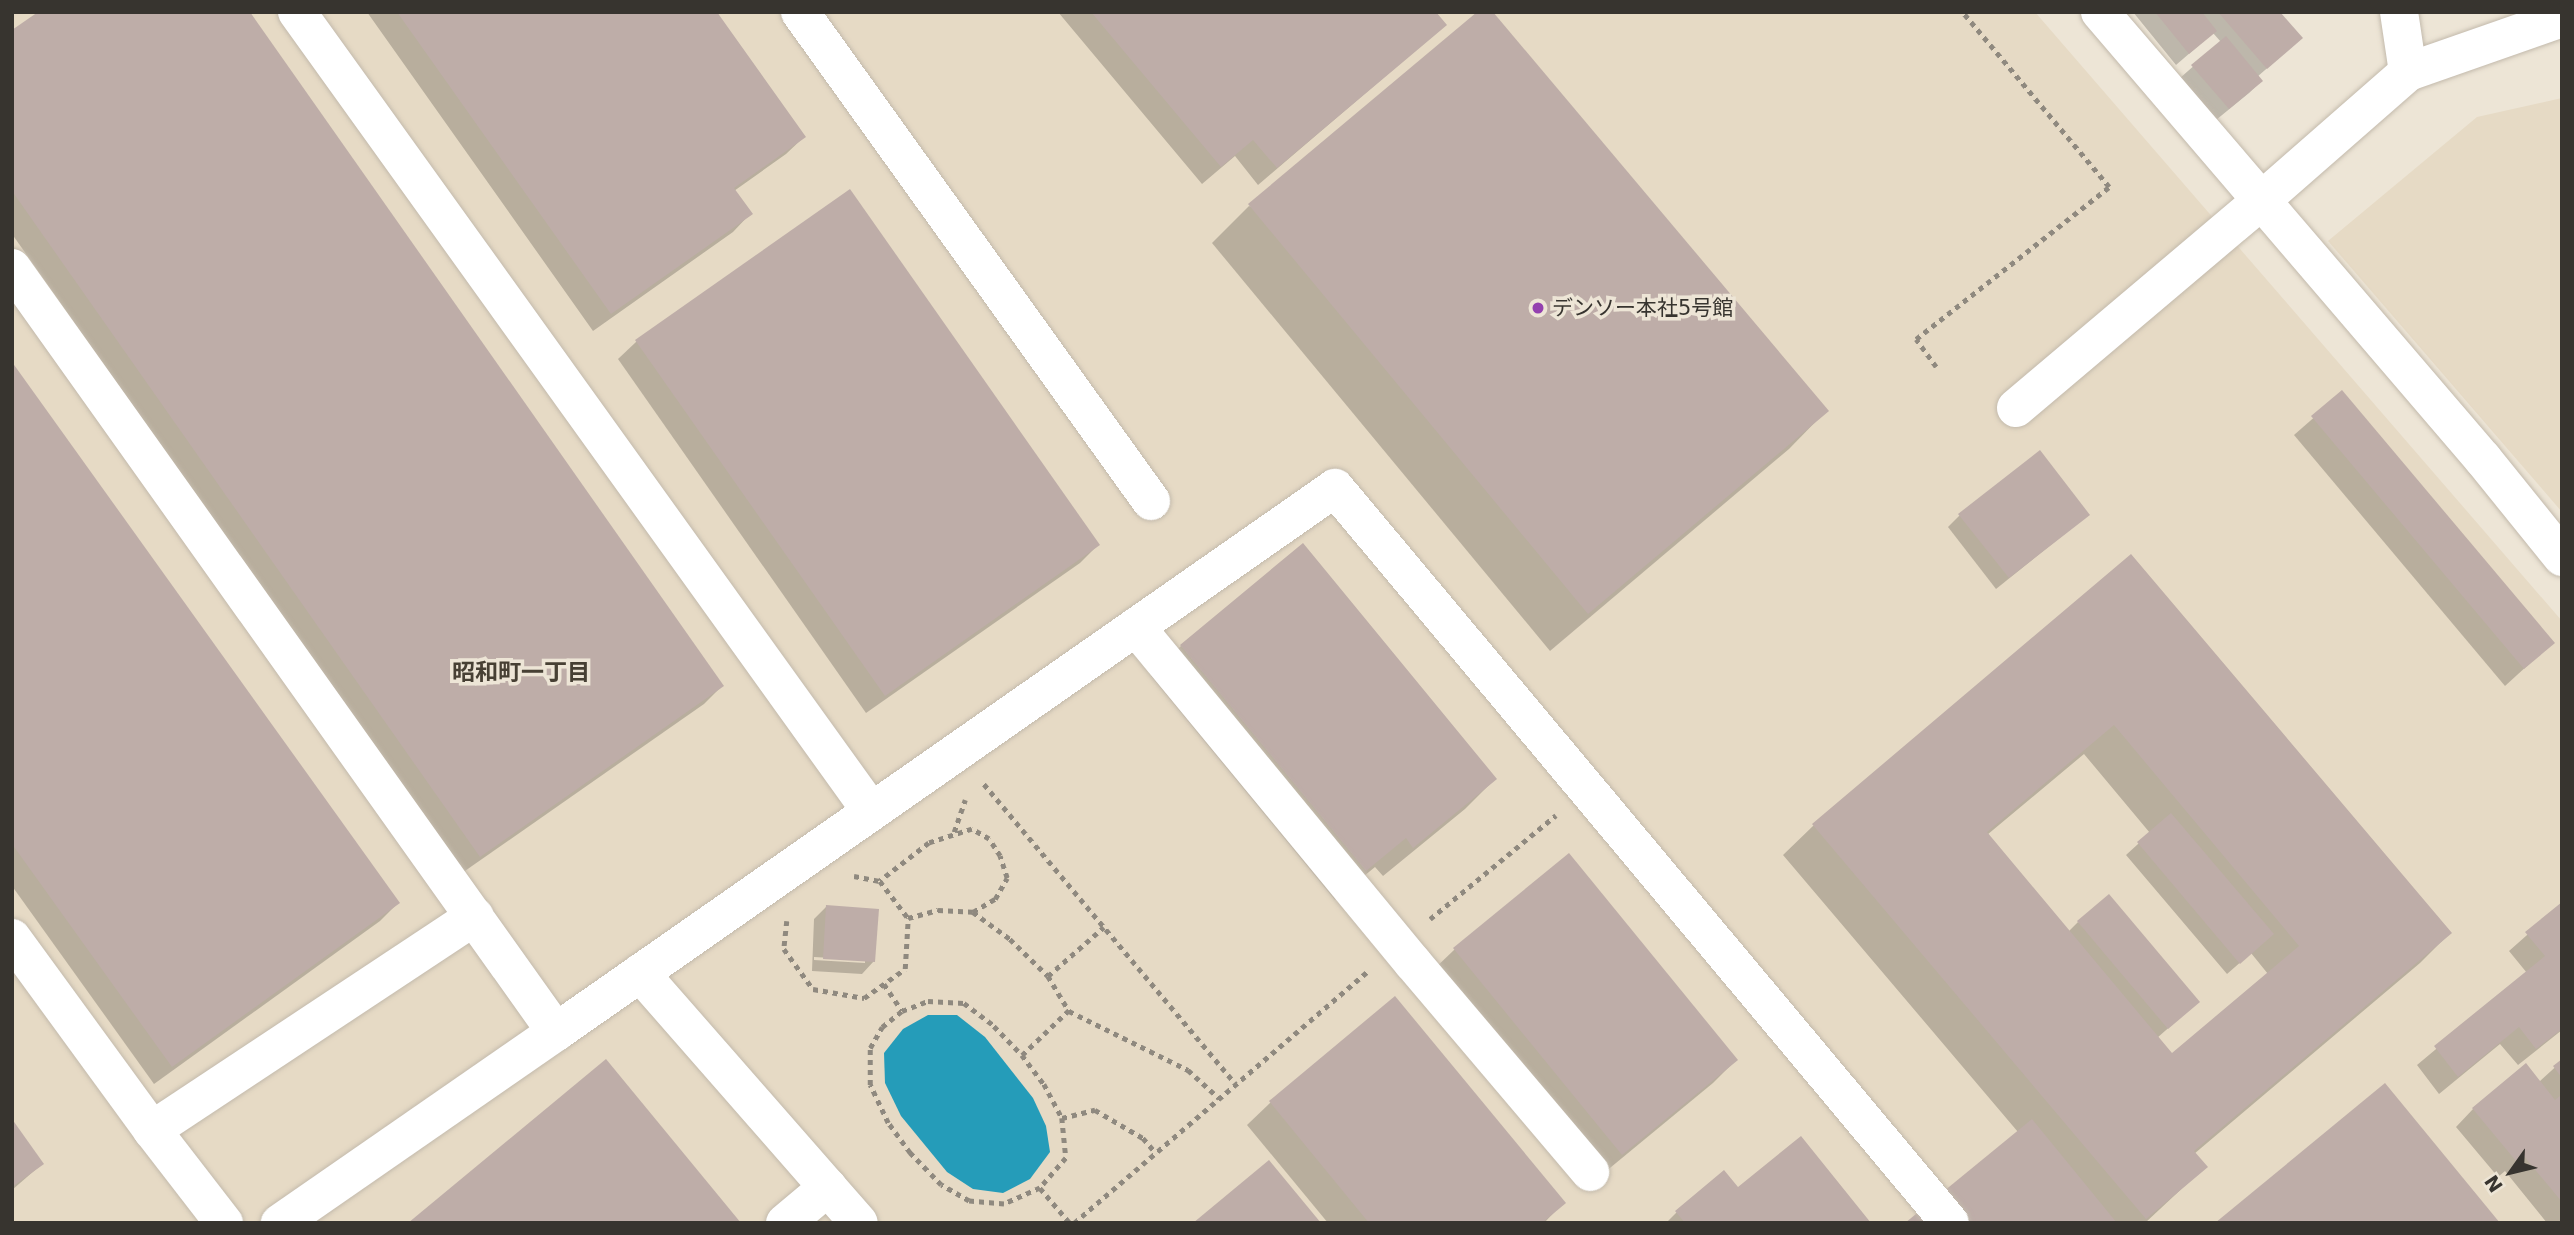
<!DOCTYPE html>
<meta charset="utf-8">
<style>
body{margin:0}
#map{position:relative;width:2574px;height:1235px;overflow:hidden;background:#ede5d6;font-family:"DejaVu Sans","Noto Sans JP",sans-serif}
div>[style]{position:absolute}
.built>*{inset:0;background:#e6dac5}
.water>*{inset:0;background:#259cb9}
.shadow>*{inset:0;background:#0003}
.building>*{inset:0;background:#beada8}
.path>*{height:4.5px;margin-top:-2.25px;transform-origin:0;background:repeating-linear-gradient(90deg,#8f897f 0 5px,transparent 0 10px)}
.roads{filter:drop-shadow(0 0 2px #c3baac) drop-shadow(0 0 2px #c3baac)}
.minor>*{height:38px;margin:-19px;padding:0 19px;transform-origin:19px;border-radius:19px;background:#fff}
.dots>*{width:19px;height:19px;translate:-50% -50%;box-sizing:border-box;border:4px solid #ede5d6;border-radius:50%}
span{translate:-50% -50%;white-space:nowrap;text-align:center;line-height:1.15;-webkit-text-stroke:7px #ede5d6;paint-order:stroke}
.poi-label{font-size:21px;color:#37342f}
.left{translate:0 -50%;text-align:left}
.neighbourhood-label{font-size:23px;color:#474034;font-weight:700}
.frame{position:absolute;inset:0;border:14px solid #37342f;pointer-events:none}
.north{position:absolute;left:2476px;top:1137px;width:70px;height:70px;-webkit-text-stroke:5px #ede5d6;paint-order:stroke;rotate:236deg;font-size:19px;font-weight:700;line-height:28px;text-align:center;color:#37342f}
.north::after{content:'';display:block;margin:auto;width:24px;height:32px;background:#37342f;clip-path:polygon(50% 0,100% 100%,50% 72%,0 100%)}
</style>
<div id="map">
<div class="built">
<i style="clip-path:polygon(12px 12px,2035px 12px,2562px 621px,2562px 1223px,12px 1223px)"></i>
<i style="clip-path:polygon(2562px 98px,2562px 512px,2328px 241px,2477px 117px)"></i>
</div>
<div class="water">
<i style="clip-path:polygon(928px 1015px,957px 1015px,985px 1037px,1033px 1098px,1046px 1126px,1050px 1152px,1030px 1179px,1003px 1193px,973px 1189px,947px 1172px,901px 1116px,885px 1083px,884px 1053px,903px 1029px)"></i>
</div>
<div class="shadow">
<i style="clip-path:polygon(367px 12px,715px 12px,804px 137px,786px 154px,734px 191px,750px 214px,733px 232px,593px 331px)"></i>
<i style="clip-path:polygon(1058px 12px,1434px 12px,1445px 25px,1258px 185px,1235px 156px,1202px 184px)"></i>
<i style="clip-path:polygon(2133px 12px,2278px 12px,2288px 50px,2257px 77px,2261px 81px,2249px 93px,2216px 120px,2180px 78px,2221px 42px,2213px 33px,2176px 65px)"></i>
<i style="clip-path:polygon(12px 32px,722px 686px,704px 704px,462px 873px,12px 234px)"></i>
<i style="clip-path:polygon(850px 192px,1098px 545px,1080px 563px,866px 713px,618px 359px,636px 342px)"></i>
<i style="clip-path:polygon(1249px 206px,1826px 411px,1789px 449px,1550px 651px,1212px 243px)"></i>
<i style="clip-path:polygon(12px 365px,398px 903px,380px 921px,154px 1084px,12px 886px)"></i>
<i style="clip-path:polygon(2342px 393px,2552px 643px,2505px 686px,2294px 435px)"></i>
<i style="clip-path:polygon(1960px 515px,2088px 515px,1996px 589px,1948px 527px)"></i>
<i style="clip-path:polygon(1303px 546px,1495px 779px,1465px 809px,1383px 876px,1375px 867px,1335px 900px,1151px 676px,1181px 646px)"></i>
<i style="clip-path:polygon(evenodd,2130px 556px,2450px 933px,2420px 963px,2194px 1154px,2205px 1167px,2145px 1223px,1908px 1223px,2018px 1132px,1783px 855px,1813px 826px,2130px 556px,2084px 754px,2150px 833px,2126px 855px,2227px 974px,2251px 953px,2268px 974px,2172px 1055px,2157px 1038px,2198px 1002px,2078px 922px,2068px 932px,1987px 835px,2084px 754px)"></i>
<i style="clip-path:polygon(1569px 856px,1736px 1060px,1713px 1083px,1599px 1177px,1431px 972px,1454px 950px)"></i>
<i style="clip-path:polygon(2562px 904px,2562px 1030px,2518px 1065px,2500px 1044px,2439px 1094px,2417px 1065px,2527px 973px,2509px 951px)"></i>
<i style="clip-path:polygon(evenodd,826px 907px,874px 961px,862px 974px,812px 971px,814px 919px,826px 907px,814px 957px,865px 960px,865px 963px,814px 960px,814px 957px)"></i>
<i style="clip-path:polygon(1395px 999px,1563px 1203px,1544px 1223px,1328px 1223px,1247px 1125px,1270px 1103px)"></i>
<i style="clip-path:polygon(2562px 1061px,2562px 1223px,2547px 1223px,2505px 1171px,2498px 1177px,2456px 1127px,2473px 1109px,2539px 1082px)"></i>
<i style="clip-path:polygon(12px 1122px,42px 1164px,12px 1190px)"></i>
<i style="clip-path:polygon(1738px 1190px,1869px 1223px,1666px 1223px,1677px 1212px)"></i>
</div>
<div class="building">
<i style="clip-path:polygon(38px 12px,250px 12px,724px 686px,480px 857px,12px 191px,12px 30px)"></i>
<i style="clip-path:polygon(397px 12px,717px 12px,806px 137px,734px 188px,753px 214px,611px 314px)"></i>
<i style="clip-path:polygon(1091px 12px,1436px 12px,1447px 25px,1277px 168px,1253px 140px,1221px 167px)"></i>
<i style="clip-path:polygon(1477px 12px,1493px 12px,1829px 411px,1588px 614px,1248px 204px)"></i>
<i style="clip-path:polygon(2155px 12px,2202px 12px,2217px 31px,2189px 54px)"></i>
<i style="clip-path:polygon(2218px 12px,2280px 12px,2303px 38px,2267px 69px)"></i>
<i style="clip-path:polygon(2226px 36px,2263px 81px,2229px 109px,2191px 65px)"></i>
<i style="clip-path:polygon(850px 189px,1100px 545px,885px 696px,635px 340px)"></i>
<i style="clip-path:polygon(12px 362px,400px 903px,172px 1067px,12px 844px)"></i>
<i style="clip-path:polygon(2342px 390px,2555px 643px,2524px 669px,2311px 416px)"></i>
<i style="clip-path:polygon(2040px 450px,2090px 515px,2009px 578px,1958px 514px)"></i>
<i style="clip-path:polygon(1303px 543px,1497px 779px,1413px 848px,1406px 838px,1366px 871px,1180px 645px)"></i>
<i style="clip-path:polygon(evenodd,2131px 554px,2452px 933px,2194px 1151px,2208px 1167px,2146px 1219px,1812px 824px,2131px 554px,2114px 725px,2299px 946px,2172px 1053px,1987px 832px,2114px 725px)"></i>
<i style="clip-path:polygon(2171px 813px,2274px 934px,2240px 964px,2137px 842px)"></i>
<i style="clip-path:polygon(1569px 853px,1738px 1060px,1622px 1155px,1453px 948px)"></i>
<i style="clip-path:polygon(2109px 894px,2200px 1002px,2168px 1029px,2077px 921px)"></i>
<i style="clip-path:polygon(2562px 902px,2562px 1029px,2536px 1049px,2519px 1027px,2458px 1077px,2434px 1046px,2545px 956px,2525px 932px)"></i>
<i style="clip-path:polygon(826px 905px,879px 909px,875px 962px,823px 959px)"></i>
<i style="clip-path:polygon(1395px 996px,1566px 1203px,1542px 1223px,1369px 1223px,1269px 1101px)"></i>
<i style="clip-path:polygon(606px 1059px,741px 1223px,408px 1223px)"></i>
<i style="clip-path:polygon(2562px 1059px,2562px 1078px,2553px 1066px)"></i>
<i style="clip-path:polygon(2526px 1063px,2555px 1100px,2562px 1094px,2562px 1202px,2523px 1155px,2516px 1161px,2472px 1108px)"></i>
<i style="clip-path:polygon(2385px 1083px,2500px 1223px,2215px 1223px)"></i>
<i style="clip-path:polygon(12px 1119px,44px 1164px,12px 1187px)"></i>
<i style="clip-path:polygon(2032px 1119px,2117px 1223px,1905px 1223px)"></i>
<i style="clip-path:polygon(1801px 1136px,1871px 1223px,1685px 1223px,1675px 1211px,1724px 1170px,1738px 1187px)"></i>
<i style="clip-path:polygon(1269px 1160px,1321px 1223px,1193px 1223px)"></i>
</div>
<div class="path">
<i style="left:1936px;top:367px;width:34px;rotate:-126deg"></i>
<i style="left:1916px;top:339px;width:246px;rotate:-38.2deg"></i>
<i style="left:2109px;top:187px;width:229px;rotate:-130deg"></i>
<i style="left:984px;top:784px;width:392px;rotate:50deg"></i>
<i style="left:954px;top:832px;width:34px;rotate:-71deg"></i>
<i style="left:854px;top:876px;width:26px;rotate:11deg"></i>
<i style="left:880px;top:881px;width:46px;rotate:52.9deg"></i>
<i style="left:973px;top:912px;width:46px;rotate:36.1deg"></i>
<i style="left:1010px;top:939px;width:53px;rotate:44.2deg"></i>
<i style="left:1048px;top:976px;width:41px;rotate:59deg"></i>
<i style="left:1069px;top:1011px;width:133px;rotate:26.4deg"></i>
<i style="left:1188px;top:1070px;width:42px;rotate:42.1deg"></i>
<i style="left:1430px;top:919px;width:163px;rotate:-39.5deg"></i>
<i style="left:787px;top:921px;width:28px;rotate:96deg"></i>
<i style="left:784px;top:949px;width:49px;rotate:54.1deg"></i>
<i style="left:813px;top:989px;width:52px;rotate:10deg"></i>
<i style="left:864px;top:998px;width:50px;rotate:-35.3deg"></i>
<i style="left:905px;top:969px;width:51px;rotate:-86.6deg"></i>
<i style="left:908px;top:918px;width:31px;rotate:-15deg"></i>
<i style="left:938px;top:910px;width:35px;rotate:3deg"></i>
<i style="left:973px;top:912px;width:26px;rotate:-31deg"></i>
<i style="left:995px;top:899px;width:24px;rotate:-60deg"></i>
<i style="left:1007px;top:878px;width:23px;rotate:-108deg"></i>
<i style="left:1000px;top:856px;width:20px;rotate:-123deg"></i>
<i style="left:989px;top:839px;width:20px;rotate:-150deg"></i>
<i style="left:972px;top:829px;width:45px;rotate:162deg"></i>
<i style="left:929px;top:843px;width:62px;rotate:142.2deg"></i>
<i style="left:1048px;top:976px;width:74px;rotate:-41.2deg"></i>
<i style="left:884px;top:984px;width:32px;rotate:56deg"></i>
<i style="left:1022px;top:1055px;width:36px;rotate:53deg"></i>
<i style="left:1044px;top:1084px;width:38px;rotate:62deg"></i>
<i style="left:1062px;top:1118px;width:40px;rotate:84.3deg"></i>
<i style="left:1066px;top:1158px;width:40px;rotate:131deg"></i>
<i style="left:1040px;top:1188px;width:39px;rotate:156deg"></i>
<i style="left:1004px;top:1204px;width:35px;rotate:-175deg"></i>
<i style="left:969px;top:1201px;width:32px;rotate:-150deg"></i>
<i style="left:941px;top:1185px;width:45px;rotate:-134.1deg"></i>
<i style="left:910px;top:1153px;width:37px;rotate:-126deg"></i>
<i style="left:888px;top:1123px;width:42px;rotate:-115.3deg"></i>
<i style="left:870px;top:1085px;width:37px;rotate:-90deg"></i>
<i style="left:870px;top:1048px;width:24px;rotate:-60deg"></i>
<i style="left:882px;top:1027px;width:26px;rotate:-39deg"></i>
<i style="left:902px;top:1011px;width:28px;rotate:-21deg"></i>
<i style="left:928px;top:1001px;width:36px;rotate:3deg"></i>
<i style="left:964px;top:1003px;width:38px;rotate:37deg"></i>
<i style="left:994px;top:1026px;width:40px;rotate:46deg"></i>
<i style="left:1022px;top:1055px;width:65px;rotate:-43.8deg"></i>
<i style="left:1062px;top:1118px;width:34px;rotate:-14deg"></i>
<i style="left:1095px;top:1110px;width:56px;rotate:30.3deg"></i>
<i style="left:1143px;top:1138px;width:20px;rotate:49deg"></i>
<i style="left:1040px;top:1188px;width:46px;rotate:49.4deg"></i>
<i style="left:1074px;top:1223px;width:386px;rotate:-40.6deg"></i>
</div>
<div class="roads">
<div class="minor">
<i style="left:297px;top:12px;width:984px;rotate:54.31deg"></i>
<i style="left:800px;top:12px;width:602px;rotate:54.33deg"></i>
<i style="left:2100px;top:12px;width:589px;rotate:49.41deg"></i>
<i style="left:2483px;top:459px;width:126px;rotate:51.1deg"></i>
<i style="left:2399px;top:12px;width:61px;rotate:81.5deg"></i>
<i style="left:12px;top:268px;width:938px;rotate:54.55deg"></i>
<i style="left:556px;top:1032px;width:336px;rotate:145.3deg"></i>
<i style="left:2016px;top:408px;width:322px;rotate:-40.2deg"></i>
<i style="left:2262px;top:200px;width:194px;rotate:-41.2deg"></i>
<i style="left:2408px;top:72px;width:163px;rotate:-19.3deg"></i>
<i style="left:1136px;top:627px;width:435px;rotate:50.5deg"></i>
<i style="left:1413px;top:963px;width:274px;rotate:49.7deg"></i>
<i style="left:12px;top:938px;width:238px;rotate:53.9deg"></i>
<i style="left:152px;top:1130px;width:118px;rotate:52.3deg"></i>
<i style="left:640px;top:973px;width:332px;rotate:48.8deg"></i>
<i style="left:556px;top:1032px;width:950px;rotate:-34.93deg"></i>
<i style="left:1335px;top:488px;width:958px;rotate:50.08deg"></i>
<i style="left:152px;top:1130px;width:387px;rotate:-33.5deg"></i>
<i style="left:785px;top:1223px;width:56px;rotate:-39.9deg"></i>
</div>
</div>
<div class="dots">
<i style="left:1538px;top:308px;background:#9441af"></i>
</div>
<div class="poi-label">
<span class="left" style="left:1552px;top:308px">デンソー本社5号館</span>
</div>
<div class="neighbourhood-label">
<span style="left:521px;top:672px">昭和町一丁目</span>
</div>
<div class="frame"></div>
<div class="north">N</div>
</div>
